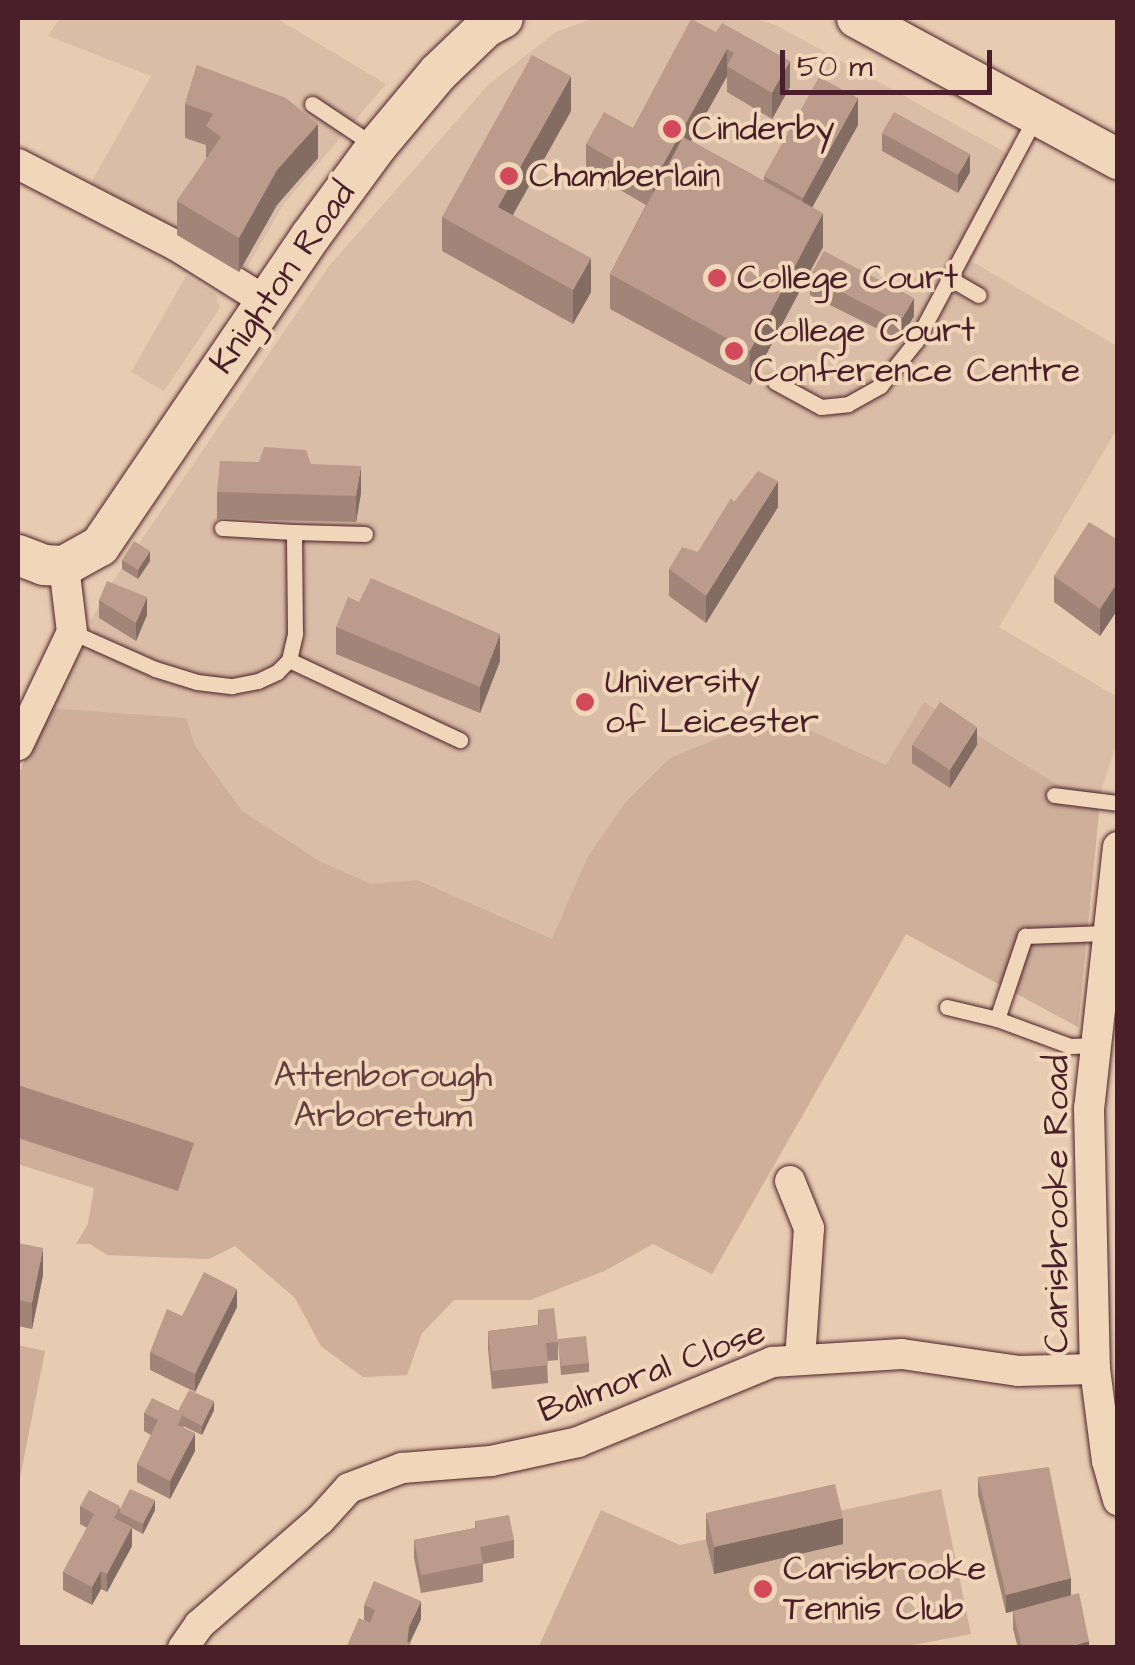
<!DOCTYPE html>
<style>
body{margin:0}
#map{position:relative;width:1135px;height:1665px;overflow:hidden;background:#e7ccb1;font-family:"Architects Daughter",sans-serif}
div>[style]{position:absolute}
.built>*{inset:0;background:#dabda6}
.green>*{inset:0;background:#cdaf9a}
.water>*{inset:0;background:#a9887b}
.roads{filter:drop-shadow(0 0 2px #4a1f2b) drop-shadow(0 0 2px #4a1f2b)}
.service>*{height:15px;margin:-7.5px;padding:0 7.5px;transform-origin:7.5px;border-radius:7.5px;background:#f1d7b9}
.minor>*{height:30px;margin:-15px;padding:0 15px;transform-origin:15px;border-radius:15px;background:#f1d7b9}
.tertiary>*{height:40px;margin:-20px;padding:0 20px;transform-origin:20px;border-radius:20px;background:#f1d7b9}
.wall>*{inset:0;background:#a18578}
.shaded-wall>*{inset:0;background:#836c62}
.building>*{inset:0;background:#bb9b8c}
.dots>*{width:28px;height:28px;translate:-50% -50%;box-sizing:border-box;border:5px solid #f1d7b9;border-radius:50%}
span{translate:-50% -50%;white-space:nowrap;text-align:center;line-height:1.15;-webkit-text-stroke:8px #f1d7b9;paint-order:stroke}
.poi-label{font-size:35px;color:#4a1f2b}
.left{translate:0 -50%;text-align:left}
.street-label{font-size:35px;color:#4a1f2b}
.park-label{font-size:35px;color:#643c41}
.frame{position:absolute;inset:0;border:20px solid #4a1f2b;pointer-events:none}
.scale{position:absolute;left:780px;top:50px;width:212px;height:45px;box-sizing:border-box;border:5px solid #4a1f2b;border-top:0;padding-left:12px;font-size:30px;line-height:35px;white-space:nowrap;color:#4a1f2b;-webkit-text-stroke:8px #f1d7b9;paint-order:stroke}
</style>
<div id="map">
<div class="built">
<i style="clip-path:polygon(60px 18px,276px 18px,386px 84px,283px 205px,247px 267px,91px 183px,151px 76px,48px 36px)"></i>
<i style="clip-path:polygon(594px 18px,752px 18px,776px 25px,1021px 161px,971px 261px,1117px 346px,1117px 429px,999px 627px,1117px 697px,1117px 743px,1101px 791px,1078px 1027px,906px 934px,712px 1274px,653px 1244px,604px 1271px,530px 1300px,454px 1300px,422px 1333px,407px 1375px,363px 1377px,321px 1346px,295px 1298px,235px 1246px,209px 1259px,107px 1255px,90px 1244px,76px 1244px,88px 1224px,94px 1188px,18px 1164px,18px 775px,75px 652px,88px 649px,94px 629px,90px 622px,109px 587px,329px 266px,489px 84px,556px 32px)"></i>
<i style="clip-path:polygon(186px 276px,216px 294px,220px 308px,164px 391px,131px 372px)"></i>
</div>
<div class="green">
<i style="clip-path:polygon(924px 702px,1059px 786px,1101px 791px,1078px 1027px,906px 934px,712px 1274px,653px 1244px,604px 1271px,530px 1300px,454px 1300px,422px 1333px,407px 1375px,363px 1377px,321px 1346px,295px 1298px,235px 1246px,209px 1259px,107px 1255px,90px 1244px,76px 1244px,88px 1224px,94px 1188px,18px 1164px,18px 775px,49px 708px,186px 718px,195px 746px,242px 811px,319px 861px,371px 884px,417px 880px,552px 939px,587px 858px,624px 804px,670px 758px,776px 715px,886px 765px)"></i>
<i style="clip-path:polygon(18px 1345px,45px 1351px,18px 1488px)"></i>
<i style="clip-path:polygon(941px 1489px,971px 1634px,898px 1648px,538px 1648px,601px 1510px,680px 1545px)"></i>
</div>
<div class="water">
<i style="clip-path:polygon(18px 1085px,194px 1143px,178px 1191px,18px 1138px)"></i>
</div>
<div class="roads">
<div class="service">
<i style="left:312px;top:104px;width:76px;rotate:33.7deg"></i>
<i style="left:949px;top:278px;width:34px;rotate:30deg"></i>
<i style="left:775px;top:382px;width:52px;rotate:28.5deg"></i>
<i style="left:821px;top:407px;width:27px;rotate:-6deg"></i>
<i style="left:848px;top:404px;width:37px;rotate:-29deg"></i>
<i style="left:880px;top:386px;width:58px;rotate:-51.3deg"></i>
<i style="left:916px;top:341px;width:257px;rotate:-61.9deg"></i>
<i style="left:222px;top:528px;width:72px;rotate:3.2deg"></i>
<i style="left:72px;top:632px;width:91px;rotate:24deg"></i>
<i style="left:155px;top:669px;width:44px;rotate:17.2deg"></i>
<i style="left:197px;top:682px;width:35px;rotate:7deg"></i>
<i style="left:232px;top:686px;width:26px;rotate:-11deg"></i>
<i style="left:258px;top:681px;width:21px;rotate:-25deg"></i>
<i style="left:277px;top:672px;width:17px;rotate:-45deg"></i>
<i style="left:289px;top:660px;width:189px;rotate:25.1deg"></i>
<i style="left:289px;top:660px;width:28px;rotate:-77deg"></i>
<i style="left:295px;top:633px;width:101px;rotate:-90.6deg"></i>
<i style="left:294px;top:532px;width:71px;rotate:1.6deg"></i>
<i style="left:1054px;top:795px;width:64px;rotate:7.1deg"></i>
<i style="left:947px;top:1007px;width:51px;rotate:13.5deg"></i>
<i style="left:997px;top:1019px;width:88px;rotate:-71.4deg"></i>
<i style="left:1025px;top:936px;width:80px;rotate:-2.1deg"></i>
<i style="left:997px;top:1019px;width:78px;rotate:20.3deg"></i>
<i style="left:1070px;top:1046px;width:24px;rotate:-2deg"></i>
</div>
<div class="minor">
<i style="left:18px;top:164px;width:179px;rotate:27.3deg"></i>
<i style="left:177px;top:246px;width:104px;rotate:32deg"></i>
<i style="left:18px;top:745px;width:125px;rotate:-64.5deg"></i>
<i style="left:72px;top:632px;width:66px;rotate:-96.9deg"></i>
<i style="left:1118px;top:847px;width:263px;rotate:96.3deg"></i>
<i style="left:1089px;top:1108px;width:261px;rotate:88.7deg"></i>
<i style="left:1095px;top:1369px;width:93px;rotate:82.6deg"></i>
<i style="left:1107px;top:1461px;width:41px;rotate:74.2deg"></i>
<i style="left:790px;top:1181px;width:51px;rotate:68deg"></i>
<i style="left:809px;top:1228px;width:132px;rotate:93.9deg"></i>
<i style="left:183px;top:1648px;width:28px;rotate:-55deg"></i>
<i style="left:199px;top:1625px;width:160px;rotate:-41deg"></i>
<i style="left:320px;top:1520px;width:43px;rotate:-47.8deg"></i>
<i style="left:349px;top:1488px;width:57px;rotate:-20.7deg"></i>
<i style="left:402px;top:1468px;width:89px;rotate:-4.5deg"></i>
<i style="left:491px;top:1461px;width:89px;rotate:-12.3deg"></i>
<i style="left:578px;top:1442px;width:210px;rotate:-22.4deg"></i>
<i style="left:772px;top:1362px;width:130px;rotate:-3.5deg"></i>
<i style="left:902px;top:1354px;width:117px;rotate:8.3deg"></i>
<i style="left:1018px;top:1371px;width:77px;rotate:-1.5deg"></i>
</div>
<div class="tertiary">
<i style="left:857px;top:18px;width:297px;rotate:28.4deg"></i>
<i style="left:18px;top:555px;width:28px;rotate:21deg"></i>
<i style="left:44px;top:565px;width:20px;rotate:3deg"></i>
<i style="left:64px;top:566px;width:41px;rotate:-29.1deg"></i>
<i style="left:100px;top:546px;width:374px;rotate:-55.8deg"></i>
<i style="left:310px;top:237px;width:112px;rotate:-53.7deg"></i>
<i style="left:376px;top:147px;width:97px;rotate:-50deg"></i>
<i style="left:438px;top:73px;width:66px;rotate:-43.8deg"></i>
<i style="left:486px;top:27px;width:19px;rotate:-28deg"></i>
</div>
</div>
<div class="wall">
<i style="clip-path:polygon(716px 32px,790px 87px,772px 119px,727px 92px,727px 76px,691px 141px,764px 181px,764px 176px,858px 125px,812px 207px,823px 247px,750px 385px,610px 309px,610px 274px,646px 205px,586px 170px,586px 144px,633px 128px)"></i>
<i style="clip-path:polygon(197px 65px,318px 158px,277px 205px,239px 272px,177px 235px,177px 201px,206px 159px,206px 145px,185px 138px,185px 104px)"></i>
<i style="clip-path:polygon(571px 111px,513px 215px,591px 292px,573px 324px,442px 251px,442px 217px)"></i>
<i style="clip-path:polygon(882px 133px,970px 172px,958px 193px,882px 151px)"></i>
<i style="clip-path:polygon(810px 276px,914px 316px,900px 340px,810px 295px)"></i>
<i style="clip-path:polygon(311px 464px,361px 493px,356px 522px,217px 519px,217px 492px)"></i>
<i style="clip-path:polygon(734px 502px,778px 507px,706px 623px,669px 596px,669px 569px,698px 552px)"></i>
<i style="clip-path:polygon(1118px 540px,1118px 609px,1100px 636px,1054px 602px,1054px 576px)"></i>
<i style="clip-path:polygon(122px 560px,150px 561px,138px 579px,122px 569px)"></i>
<i style="clip-path:polygon(99px 600px,147px 615px,136px 641px,99px 618px)"></i>
<i style="clip-path:polygon(359px 602px,500px 661px,480px 713px,336px 654px,336px 627px)"></i>
<i style="clip-path:polygon(912px 745px,977px 745px,950px 788px,912px 763px)"></i>
<i style="clip-path:polygon(18px 1243px,43px 1275px,32px 1329px,18px 1326px)"></i>
<i style="clip-path:polygon(237px 1307px,195px 1392px,150px 1370px,150px 1352px)"></i>
<i style="clip-path:polygon(538px 1310px,558px 1342px,558px 1360px,547px 1361px,548px 1383px,492px 1389px,488px 1349px,488px 1331px,538px 1325px)"></i>
<i style="clip-path:polygon(558px 1339px,589px 1363px,589px 1372px,561px 1375px)"></i>
<i style="clip-path:polygon(214px 1410px,202px 1435px,183px 1426px,195px 1451px,170px 1499px,137px 1482px,137px 1464px,151px 1435px,144px 1431px,144px 1413px)"></i>
<i style="clip-path:polygon(978px 1477px,1071px 1596px,1089px 1648px,1018px 1648px,1013px 1629px,1013px 1611px,1006px 1613px,978px 1495px)"></i>
<i style="clip-path:polygon(80px 1506px,155px 1510px,143px 1534px,132px 1528px,132px 1546px,107px 1592px,101px 1589px,92px 1605px,63px 1590px,63px 1572px,87px 1528px,80px 1524px)"></i>
<i style="clip-path:polygon(706px 1513px,843px 1544px,714px 1574px,706px 1540px)"></i>
<i style="clip-path:polygon(475px 1521px,514px 1540px,514px 1558px,483px 1564px,483px 1582px,421px 1593px,414px 1558px,414px 1540px,475px 1528px)"></i>
<i style="clip-path:polygon(364px 1605px,421px 1619px,410px 1643px,411px 1648px,364px 1620px)"></i>
</div>
<div class="shaded-wall">
<i style="clip-path:polygon(727px 49px,727px 76px,653px 209px,653px 183px)"></i>
<i style="clip-path:polygon(790px 61px,790px 87px,772px 119px,772px 93px)"></i>
<i style="clip-path:polygon(571px 76px,571px 111px,498px 241px,498px 207px)"></i>
<i style="clip-path:polygon(858px 98px,858px 125px,803px 224px,803px 198px)"></i>
<i style="clip-path:polygon(318px 124px,318px 158px,277px 205px,239px 272px,239px 238px,277px 170px)"></i>
<i style="clip-path:polygon(970px 154px,970px 172px,958px 193px,958px 175px)"></i>
<i style="clip-path:polygon(823px 213px,823px 247px,750px 385px,750px 351px)"></i>
<i style="clip-path:polygon(591px 258px,591px 292px,573px 324px,573px 290px)"></i>
<i style="clip-path:polygon(914px 298px,914px 316px,900px 340px,900px 322px)"></i>
<i style="clip-path:polygon(361px 466px,361px 493px,356px 522px,356px 496px)"></i>
<i style="clip-path:polygon(778px 481px,778px 507px,706px 623px,706px 596px)"></i>
<i style="clip-path:polygon(150px 551px,150px 561px,138px 579px,138px 570px)"></i>
<i style="clip-path:polygon(1118px 582px,1118px 609px,1100px 636px,1100px 609px)"></i>
<i style="clip-path:polygon(147px 597px,147px 615px,136px 641px,136px 623px)"></i>
<i style="clip-path:polygon(500px 634px,500px 661px,480px 713px,480px 687px)"></i>
<i style="clip-path:polygon(977px 727px,977px 745px,950px 788px,950px 770px)"></i>
<i style="clip-path:polygon(43px 1248px,43px 1275px,32px 1329px,32px 1303px)"></i>
<i style="clip-path:polygon(237px 1289px,237px 1307px,195px 1392px,195px 1374px)"></i>
<i style="clip-path:polygon(214px 1401px,214px 1410px,202px 1435px,202px 1426px)"></i>
<i style="clip-path:polygon(195px 1433px,195px 1451px,170px 1499px,170px 1481px)"></i>
<i style="clip-path:polygon(155px 1500px,155px 1510px,143px 1534px,143px 1524px)"></i>
<i style="clip-path:polygon(843px 1518px,843px 1544px,714px 1574px,714px 1547px)"></i>
<i style="clip-path:polygon(132px 1527px,132px 1546px,107px 1592px,107px 1574px)"></i>
<i style="clip-path:polygon(101px 1571px,101px 1589px,92px 1605px,92px 1587px)"></i>
<i style="clip-path:polygon(1071px 1578px,1071px 1596px,1006px 1613px,1006px 1595px)"></i>
<i style="clip-path:polygon(421px 1601px,421px 1619px,407px 1648px,409px 1627px)"></i>
<i style="clip-path:polygon(1089px 1641px,1089px 1648px,1067px 1648px)"></i>
</div>
<div class="building">
<i style="clip-path:polygon(691px 19px,716px 32px,722px 23px,790px 61px,772px 93px,727px 66px,734px 53px,727px 49px,653px 183px,586px 144px,604px 112px,633px 128px)"></i>
<i style="clip-path:polygon(532px 55px,571px 76px,498px 207px,591px 258px,573px 290px,442px 217px)"></i>
<i style="clip-path:polygon(197px 65px,286px 98px,318px 124px,277px 170px,239px 238px,177px 201px,221px 137px,206px 126px,213px 114px,185px 104px)"></i>
<i style="clip-path:polygon(819px 77px,858px 98px,803px 198px,764px 176px)"></i>
<i style="clip-path:polygon(894px 112px,970px 154px,958px 175px,882px 133px)"></i>
<i style="clip-path:polygon(683px 137px,823px 213px,750px 351px,610px 274px)"></i>
<i style="clip-path:polygon(824px 251px,914px 298px,900px 322px,810px 276px)"></i>
<i style="clip-path:polygon(264px 447px,306px 450px,311px 464px,361px 466px,356px 496px,217px 492px,220px 461px,259px 462px)"></i>
<i style="clip-path:polygon(758px 471px,778px 481px,706px 596px,669px 569px,682px 547px,698px 552px,731px 498px,734px 502px)"></i>
<i style="clip-path:polygon(1089px 522px,1118px 540px,1118px 582px,1100px 609px,1054px 576px)"></i>
<i style="clip-path:polygon(134px 541px,150px 551px,138px 570px,122px 560px)"></i>
<i style="clip-path:polygon(371px 578px,500px 634px,480px 687px,336px 627px,348px 597px,359px 602px)"></i>
<i style="clip-path:polygon(107px 581px,147px 597px,136px 623px,99px 600px)"></i>
<i style="clip-path:polygon(940px 702px,977px 727px,950px 770px,912px 745px)"></i>
<i style="clip-path:polygon(18px 1243px,43px 1248px,32px 1303px,18px 1300px)"></i>
<i style="clip-path:polygon(204px 1272px,237px 1289px,195px 1374px,150px 1352px,167px 1309px,182px 1316px)"></i>
<i style="clip-path:polygon(554px 1308px,558px 1342px,546px 1343px,548px 1365px,492px 1371px,488px 1331px,539px 1325px,538px 1310px)"></i>
<i style="clip-path:polygon(586px 1336px,589px 1363px,561px 1366px,558px 1339px)"></i>
<i style="clip-path:polygon(189px 1390px,214px 1401px,202px 1426px,183px 1416px,183px 1413px,178px 1411px)"></i>
<i style="clip-path:polygon(152px 1398px,183px 1413px,178px 1425px,195px 1433px,170px 1481px,137px 1464px,158px 1420px,144px 1413px)"></i>
<i style="clip-path:polygon(1049px 1467px,1071px 1578px,1006px 1595px,978px 1477px)"></i>
<i style="clip-path:polygon(835px 1484px,843px 1518px,714px 1547px,706px 1513px)"></i>
<i style="clip-path:polygon(130px 1489px,155px 1500px,143px 1524px,120px 1513px,120px 1509px)"></i>
<i style="clip-path:polygon(89px 1490px,120px 1506px,114px 1518px,132px 1527px,107px 1574px,101px 1571px,92px 1587px,63px 1572px,94px 1514px,80px 1506px)"></i>
<i style="clip-path:polygon(509px 1515px,514px 1540px,480px 1547px,483px 1563px,421px 1575px,414px 1540px,476px 1528px,475px 1521px)"></i>
<i style="clip-path:polygon(374px 1581px,421px 1601px,409px 1627px,407px 1642px,411px 1643px,409px 1648px,346px 1648px,359px 1618px,370px 1623px,375px 1610px,364px 1605px)"></i>
<i style="clip-path:polygon(1079px 1593px,1089px 1641px,1067px 1648px,1022px 1648px,1013px 1611px)"></i>
</div>
<div class="dots">
<i style="left:672px;top:129px;background:#d1495b"></i>
<i style="left:509px;top:176px;background:#d1495b"></i>
<i style="left:717px;top:278px;background:#d1495b"></i>
<i style="left:734px;top:351px;background:#d1495b"></i>
<i style="left:585px;top:702px;background:#d1495b"></i>
<i style="left:763px;top:1589px;background:#d1495b"></i>
</div>
<div class="poi-label">
<span class="left" style="left:692px;top:129px">Cinderby</span>
<span class="left" style="left:529px;top:176px">Chamberlain</span>
<span class="left" style="left:737px;top:278px">College Court</span>
<span class="left" style="left:754px;top:351px">College Court<br>Conference Centre</span>
<span class="left" style="left:605px;top:702px">University<br>of Leicester</span>
<span class="left" style="left:783px;top:1589px">Carisbrooke<br>Tennis Club</span>
</div>
<div class="street-label">
<span style="left:283px;top:278px;rotate:-55deg">Knighton Road</span>
<span style="left:1057px;top:1204px;rotate:-90deg">Carisbrooke Road</span>
<span style="left:652px;top:1372px;rotate:-20deg">Balmoral Close</span>
</div>
<div class="park-label">
<span style="left:383px;top:1096px">Attenborough<br>Arboretum</span>
</div>
<div class="frame"></div>
<div class="scale">50 m</div>
</div>
